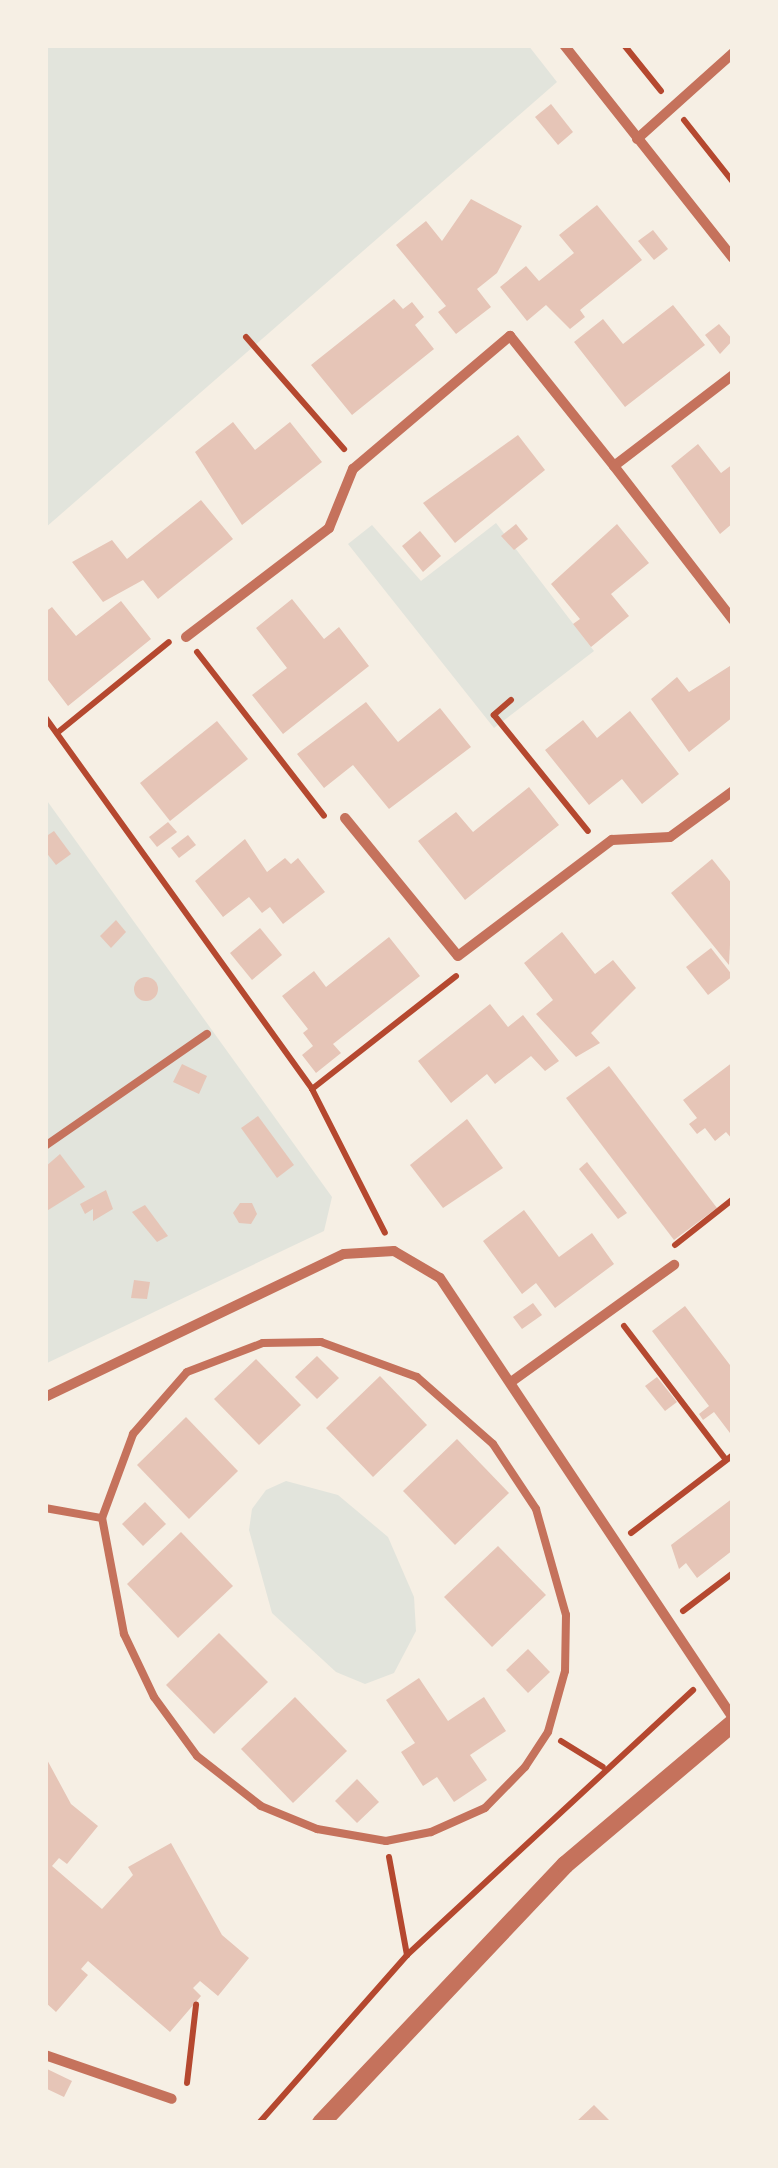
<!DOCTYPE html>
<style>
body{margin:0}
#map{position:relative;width:778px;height:2168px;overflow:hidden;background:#f6efe4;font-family:Lato,sans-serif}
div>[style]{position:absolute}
.green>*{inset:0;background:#e2e4dc}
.building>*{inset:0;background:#e6c5b7}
.round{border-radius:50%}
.path>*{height:6px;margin:-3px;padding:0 3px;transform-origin:3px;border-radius:3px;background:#b5482f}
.service>*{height:8px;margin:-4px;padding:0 4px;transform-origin:4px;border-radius:4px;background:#c5725c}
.minor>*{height:10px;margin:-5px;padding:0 5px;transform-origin:5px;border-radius:5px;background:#c5725c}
.tertiary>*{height:18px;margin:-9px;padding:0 9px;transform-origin:9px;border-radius:9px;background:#c5725c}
span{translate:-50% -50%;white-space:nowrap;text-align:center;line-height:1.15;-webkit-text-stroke:10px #f6efe4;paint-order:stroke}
.frame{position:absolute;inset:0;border:48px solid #f6efe4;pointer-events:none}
</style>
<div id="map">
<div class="green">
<i style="clip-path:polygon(45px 45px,528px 45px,557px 82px,45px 528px)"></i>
<i style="clip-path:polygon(496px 523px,594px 651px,494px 728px,348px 544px,372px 525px,421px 581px)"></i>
<i style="clip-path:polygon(45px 798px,332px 1197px,324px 1231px,45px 1364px)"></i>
<i style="clip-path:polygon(286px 1481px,338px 1495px,388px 1537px,414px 1597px,416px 1631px,394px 1673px,365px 1684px,336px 1672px,272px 1613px,249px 1530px,252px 1509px,266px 1490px)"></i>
</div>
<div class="building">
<i style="clip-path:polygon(551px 104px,573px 132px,558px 145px,535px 117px)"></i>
<i style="clip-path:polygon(471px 199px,522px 226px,497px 273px,477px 289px,491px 307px,456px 334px,438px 312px,446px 306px,396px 245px,426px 221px,442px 241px)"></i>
<i style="clip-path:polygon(597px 205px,642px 260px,580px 310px,585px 317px,570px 329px,546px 305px,527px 321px,500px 287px,526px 266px,539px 281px,574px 253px,559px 235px)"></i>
<i style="clip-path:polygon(653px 230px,668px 249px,654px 260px,638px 241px)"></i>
<i style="clip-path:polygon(394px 299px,403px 309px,412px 302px,424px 317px,415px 325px,434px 349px,352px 415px,311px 365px)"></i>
<i style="clip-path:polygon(673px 305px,705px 345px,625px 407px,574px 342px,603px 319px,623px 344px)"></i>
<i style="clip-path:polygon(719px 324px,733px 340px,720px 354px,705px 335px)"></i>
<i style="clip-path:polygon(233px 422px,255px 450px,290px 422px,322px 462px,242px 525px,195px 452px)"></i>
<i style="clip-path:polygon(518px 435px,545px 470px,455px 543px,423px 503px)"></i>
<i style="clip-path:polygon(698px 444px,721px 473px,733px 464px,733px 523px,720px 534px,671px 466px)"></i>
<i style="clip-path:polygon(201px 500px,233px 539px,158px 599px,143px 580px,103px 602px,72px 562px,112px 540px,127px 559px)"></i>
<i style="clip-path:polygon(516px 524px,528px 539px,514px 550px,501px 536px)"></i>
<i style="clip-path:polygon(617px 524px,649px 563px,611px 594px,629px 616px,591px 647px,573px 624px,580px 619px,551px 584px)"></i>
<i style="clip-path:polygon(420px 531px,441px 556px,423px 572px,402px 546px)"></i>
<i style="clip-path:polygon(292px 599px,324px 639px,339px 627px,369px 666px,283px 734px,252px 695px,287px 668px,256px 628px)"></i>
<i style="clip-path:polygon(121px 601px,151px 639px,68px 706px,45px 676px,45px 612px,52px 607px,76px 636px)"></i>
<i style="clip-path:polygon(733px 664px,733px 717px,689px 752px,651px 699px,677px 677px,689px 692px)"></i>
<i style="clip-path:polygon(366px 702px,398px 742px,440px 708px,471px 747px,389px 809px,353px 765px,324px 788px,297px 754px)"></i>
<i style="clip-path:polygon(630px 711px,679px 774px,642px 804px,622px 779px,589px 805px,545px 750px,583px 720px,597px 738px)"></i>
<i style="clip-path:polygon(217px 721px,248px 759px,170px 821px,140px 783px)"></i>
<i style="clip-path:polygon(529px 787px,559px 825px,465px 900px,418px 841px,456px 812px,473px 832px)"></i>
<i style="clip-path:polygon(168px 822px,177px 832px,157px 847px,149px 837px)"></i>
<i style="clip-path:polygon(54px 831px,71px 854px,56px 865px,45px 851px,45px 837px)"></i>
<i style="clip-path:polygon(188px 835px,196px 845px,179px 858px,171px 848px)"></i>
<i style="clip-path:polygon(245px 839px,267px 872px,285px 858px,291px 864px,298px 858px,325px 892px,283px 924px,270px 907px,262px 913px,249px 897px,223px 917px,195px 881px)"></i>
<i style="clip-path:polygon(712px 859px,733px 885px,729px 965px,671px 893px)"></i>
<i style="clip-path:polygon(116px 920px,126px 932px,111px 948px,100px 936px)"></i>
<i style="clip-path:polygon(260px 928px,282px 955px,252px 980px,230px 953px)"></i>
<i style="clip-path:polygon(562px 932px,595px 974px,613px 960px,636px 988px,591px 1033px,600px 1043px,576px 1057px,536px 1014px,553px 1000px,524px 963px)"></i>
<i style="clip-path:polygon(389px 937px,420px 976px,333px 1044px,341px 1053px,316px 1073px,302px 1055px,313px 1046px,303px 1033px,308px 1029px,282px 996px,314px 971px,326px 987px)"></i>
<i style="clip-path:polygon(711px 948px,733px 976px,708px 995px,686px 967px)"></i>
<i class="round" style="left:134px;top:977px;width:24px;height:24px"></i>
<i style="clip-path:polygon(490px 1004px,508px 1027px,523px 1015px,559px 1061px,545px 1071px,531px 1056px,495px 1084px,487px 1074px,451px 1103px,418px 1061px)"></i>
<i style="clip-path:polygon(733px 1062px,733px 1140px,726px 1132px,715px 1141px,705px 1128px,697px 1134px,689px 1124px,697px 1118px,683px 1100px)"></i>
<i style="clip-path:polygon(182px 1064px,207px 1076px,199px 1094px,173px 1082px)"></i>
<i style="clip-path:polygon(609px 1066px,717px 1208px,674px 1240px,566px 1098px)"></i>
<i style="clip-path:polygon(258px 1116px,294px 1165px,277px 1178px,241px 1128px)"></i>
<i style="clip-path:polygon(467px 1119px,503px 1168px,443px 1208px,410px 1165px)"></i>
<i style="clip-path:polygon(60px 1154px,85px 1187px,45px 1212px,45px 1167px)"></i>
<i style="clip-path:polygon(587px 1162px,627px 1213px,618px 1219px,579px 1169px)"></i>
<i style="clip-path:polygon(106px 1190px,113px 1209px,93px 1221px,93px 1209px,85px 1214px,80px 1204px)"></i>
<i style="clip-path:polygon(240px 1203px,252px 1203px,257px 1214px,251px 1224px,239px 1223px,233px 1213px)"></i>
<i style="clip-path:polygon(145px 1205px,168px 1236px,157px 1242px,132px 1212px)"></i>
<i style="clip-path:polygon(524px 1210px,559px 1257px,592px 1233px,614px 1264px,555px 1308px,536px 1283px,522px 1294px,483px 1241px)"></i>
<i style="clip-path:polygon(134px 1280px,150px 1282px,147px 1299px,131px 1298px)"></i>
<i style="clip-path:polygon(533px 1303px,542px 1315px,522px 1329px,513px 1317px)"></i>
<i style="clip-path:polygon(685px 1306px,733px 1369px,733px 1437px,714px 1412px,703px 1420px,699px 1414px,709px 1406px,652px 1331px)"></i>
<i style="clip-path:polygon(317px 1356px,339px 1378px,317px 1399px,295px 1377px)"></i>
<i style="clip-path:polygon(256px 1359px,301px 1405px,259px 1445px,214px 1399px)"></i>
<i style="clip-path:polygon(380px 1376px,427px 1425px,373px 1477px,326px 1428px)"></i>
<i style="clip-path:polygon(657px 1377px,677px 1402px,665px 1411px,645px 1386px)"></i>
<i style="clip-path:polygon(186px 1417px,238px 1471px,189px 1519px,137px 1465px)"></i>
<i style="clip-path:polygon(457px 1439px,509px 1493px,455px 1545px,403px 1491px)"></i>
<i style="clip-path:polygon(733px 1498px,733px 1550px,697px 1578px,686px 1563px,679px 1569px,671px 1545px)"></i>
<i style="clip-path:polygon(145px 1502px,166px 1524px,143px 1546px,122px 1524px)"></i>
<i style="clip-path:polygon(181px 1532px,233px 1586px,178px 1638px,127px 1584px)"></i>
<i style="clip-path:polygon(498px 1546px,546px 1595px,492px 1647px,444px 1597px)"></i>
<i style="clip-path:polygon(219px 1633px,268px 1682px,214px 1734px,166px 1685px)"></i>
<i style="clip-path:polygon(528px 1649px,550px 1672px,528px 1693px,506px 1670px)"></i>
<i style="clip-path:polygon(419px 1678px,448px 1721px,484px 1697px,506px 1731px,470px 1755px,487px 1780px,454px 1802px,437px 1777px,423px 1786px,401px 1752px,415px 1743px,386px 1700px)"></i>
<i style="clip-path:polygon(295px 1697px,347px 1751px,293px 1803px,241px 1749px)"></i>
<i style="clip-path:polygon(45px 1756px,71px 1804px,98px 1826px,67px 1864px,59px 1858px,52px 1866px,102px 1909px,133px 1875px,128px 1867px,171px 1843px,222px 1935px,249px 1958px,218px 1996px,200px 1981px,193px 1988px,201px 1996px,170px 2032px,88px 1961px,81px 1969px,88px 1975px,56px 2012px,45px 2002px)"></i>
<i style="clip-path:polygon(357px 1779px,379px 1802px,357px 1823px,335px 1801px)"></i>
<i style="clip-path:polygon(45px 2068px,72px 2081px,64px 2097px,45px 2088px)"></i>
<i style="clip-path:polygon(594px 2105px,612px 2123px,575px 2123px)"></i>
</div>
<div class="path">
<i style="left:624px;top:45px;width:59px;rotate:51.2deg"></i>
<i style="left:684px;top:120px;width:79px;rotate:51.7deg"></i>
<i style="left:246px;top:337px;width:149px;rotate:48.8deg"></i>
<i style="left:197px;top:652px;width:207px;rotate:52.2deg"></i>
<i style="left:511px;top:700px;width:23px;rotate:139deg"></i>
<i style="left:494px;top:715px;width:149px;rotate:51deg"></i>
<i style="left:45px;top:717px;width:458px;rotate:54.3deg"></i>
<i style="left:312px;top:1089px;width:161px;rotate:63.1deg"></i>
<i style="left:57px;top:733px;width:144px;rotate:-39.1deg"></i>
<i style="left:312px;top:1089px;width:183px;rotate:-38.1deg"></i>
<i style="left:675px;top:1245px;width:74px;rotate:-38.4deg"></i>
<i style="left:624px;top:1326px;width:168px;rotate:52.7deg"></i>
<i style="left:631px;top:1533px;width:128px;rotate:-37.4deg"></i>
<i style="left:683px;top:1611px;width:63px;rotate:-37.2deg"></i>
<i style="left:561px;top:1741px;width:49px;rotate:31.8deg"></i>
<i style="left:389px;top:1857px;width:100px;rotate:79.6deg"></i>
<i style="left:187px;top:2083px;width:79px;rotate:-83.4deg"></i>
<i style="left:259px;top:2123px;width:224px;rotate:-48.6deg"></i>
<i style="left:407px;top:1955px;width:390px;rotate:-42.8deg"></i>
</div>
<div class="service">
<i style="left:45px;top:1146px;width:197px;rotate:-34.7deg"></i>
<i style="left:321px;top:1342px;width:102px;rotate:20deg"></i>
<i style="left:417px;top:1377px;width:101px;rotate:41.4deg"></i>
<i style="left:493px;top:1444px;width:78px;rotate:56.5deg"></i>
<i style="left:536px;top:1509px;width:110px;rotate:74.2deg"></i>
<i style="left:566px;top:1615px;width:56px;rotate:91deg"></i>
<i style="left:565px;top:1671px;width:63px;rotate:105.6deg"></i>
<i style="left:548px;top:1732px;width:42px;rotate:123.3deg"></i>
<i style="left:525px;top:1767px;width:57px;rotate:134.3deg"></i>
<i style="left:485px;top:1808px;width:59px;rotate:156deg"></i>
<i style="left:431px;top:1832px;width:46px;rotate:168.7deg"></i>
<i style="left:386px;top:1841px;width:70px;rotate:-170.1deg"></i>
<i style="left:317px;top:1829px;width:61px;rotate:-157.7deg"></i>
<i style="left:261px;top:1806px;width:81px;rotate:-142deg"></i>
<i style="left:197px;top:1756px;width:73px;rotate:-126.1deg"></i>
<i style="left:154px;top:1697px;width:70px;rotate:-115.5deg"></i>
<i style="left:124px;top:1634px;width:118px;rotate:-100.7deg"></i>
<i style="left:102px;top:1518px;width:90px;rotate:-69.7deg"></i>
<i style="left:133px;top:1434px;width:82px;rotate:-48.9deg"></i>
<i style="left:187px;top:1372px;width:81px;rotate:-20.9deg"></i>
<i style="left:263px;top:1343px;width:58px;rotate:-1deg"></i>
<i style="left:45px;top:1508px;width:58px;rotate:10deg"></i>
</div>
<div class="minor">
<i style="left:564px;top:45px;width:272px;rotate:51.6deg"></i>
<i style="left:637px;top:139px;width:129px;rotate:-41.9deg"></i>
<i style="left:614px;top:466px;width:195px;rotate:52.3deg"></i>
<i style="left:186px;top:637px;width:180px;rotate:-37.3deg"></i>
<i style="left:329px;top:528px;width:64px;rotate:-67.9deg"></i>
<i style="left:353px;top:469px;width:206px;rotate:-40.3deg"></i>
<i style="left:510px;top:336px;width:166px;rotate:51.3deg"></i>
<i style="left:614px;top:466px;width:150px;rotate:-37.4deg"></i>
<i style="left:345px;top:818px;width:178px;rotate:50.7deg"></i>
<i style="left:458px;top:956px;width:193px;rotate:-37deg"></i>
<i style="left:612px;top:840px;width:58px;rotate:-3deg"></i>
<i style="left:670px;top:837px;width:78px;rotate:-36.1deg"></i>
<i style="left:511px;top:1382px;width:201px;rotate:-35.7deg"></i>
<i style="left:45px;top:1397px;width:331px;rotate:-25.6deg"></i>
<i style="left:344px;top:1254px;width:50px;rotate:-3.4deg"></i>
<i style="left:394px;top:1251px;width:53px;rotate:30.4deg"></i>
<i style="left:440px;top:1278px;width:529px;rotate:56.34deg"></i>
<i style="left:45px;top:2055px;width:134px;rotate:19.1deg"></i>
</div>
<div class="tertiary">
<i style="left:321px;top:2123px;width:355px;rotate:-46.6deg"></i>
<i style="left:565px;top:1865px;width:220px;rotate:-40.2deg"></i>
</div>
<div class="frame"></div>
</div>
